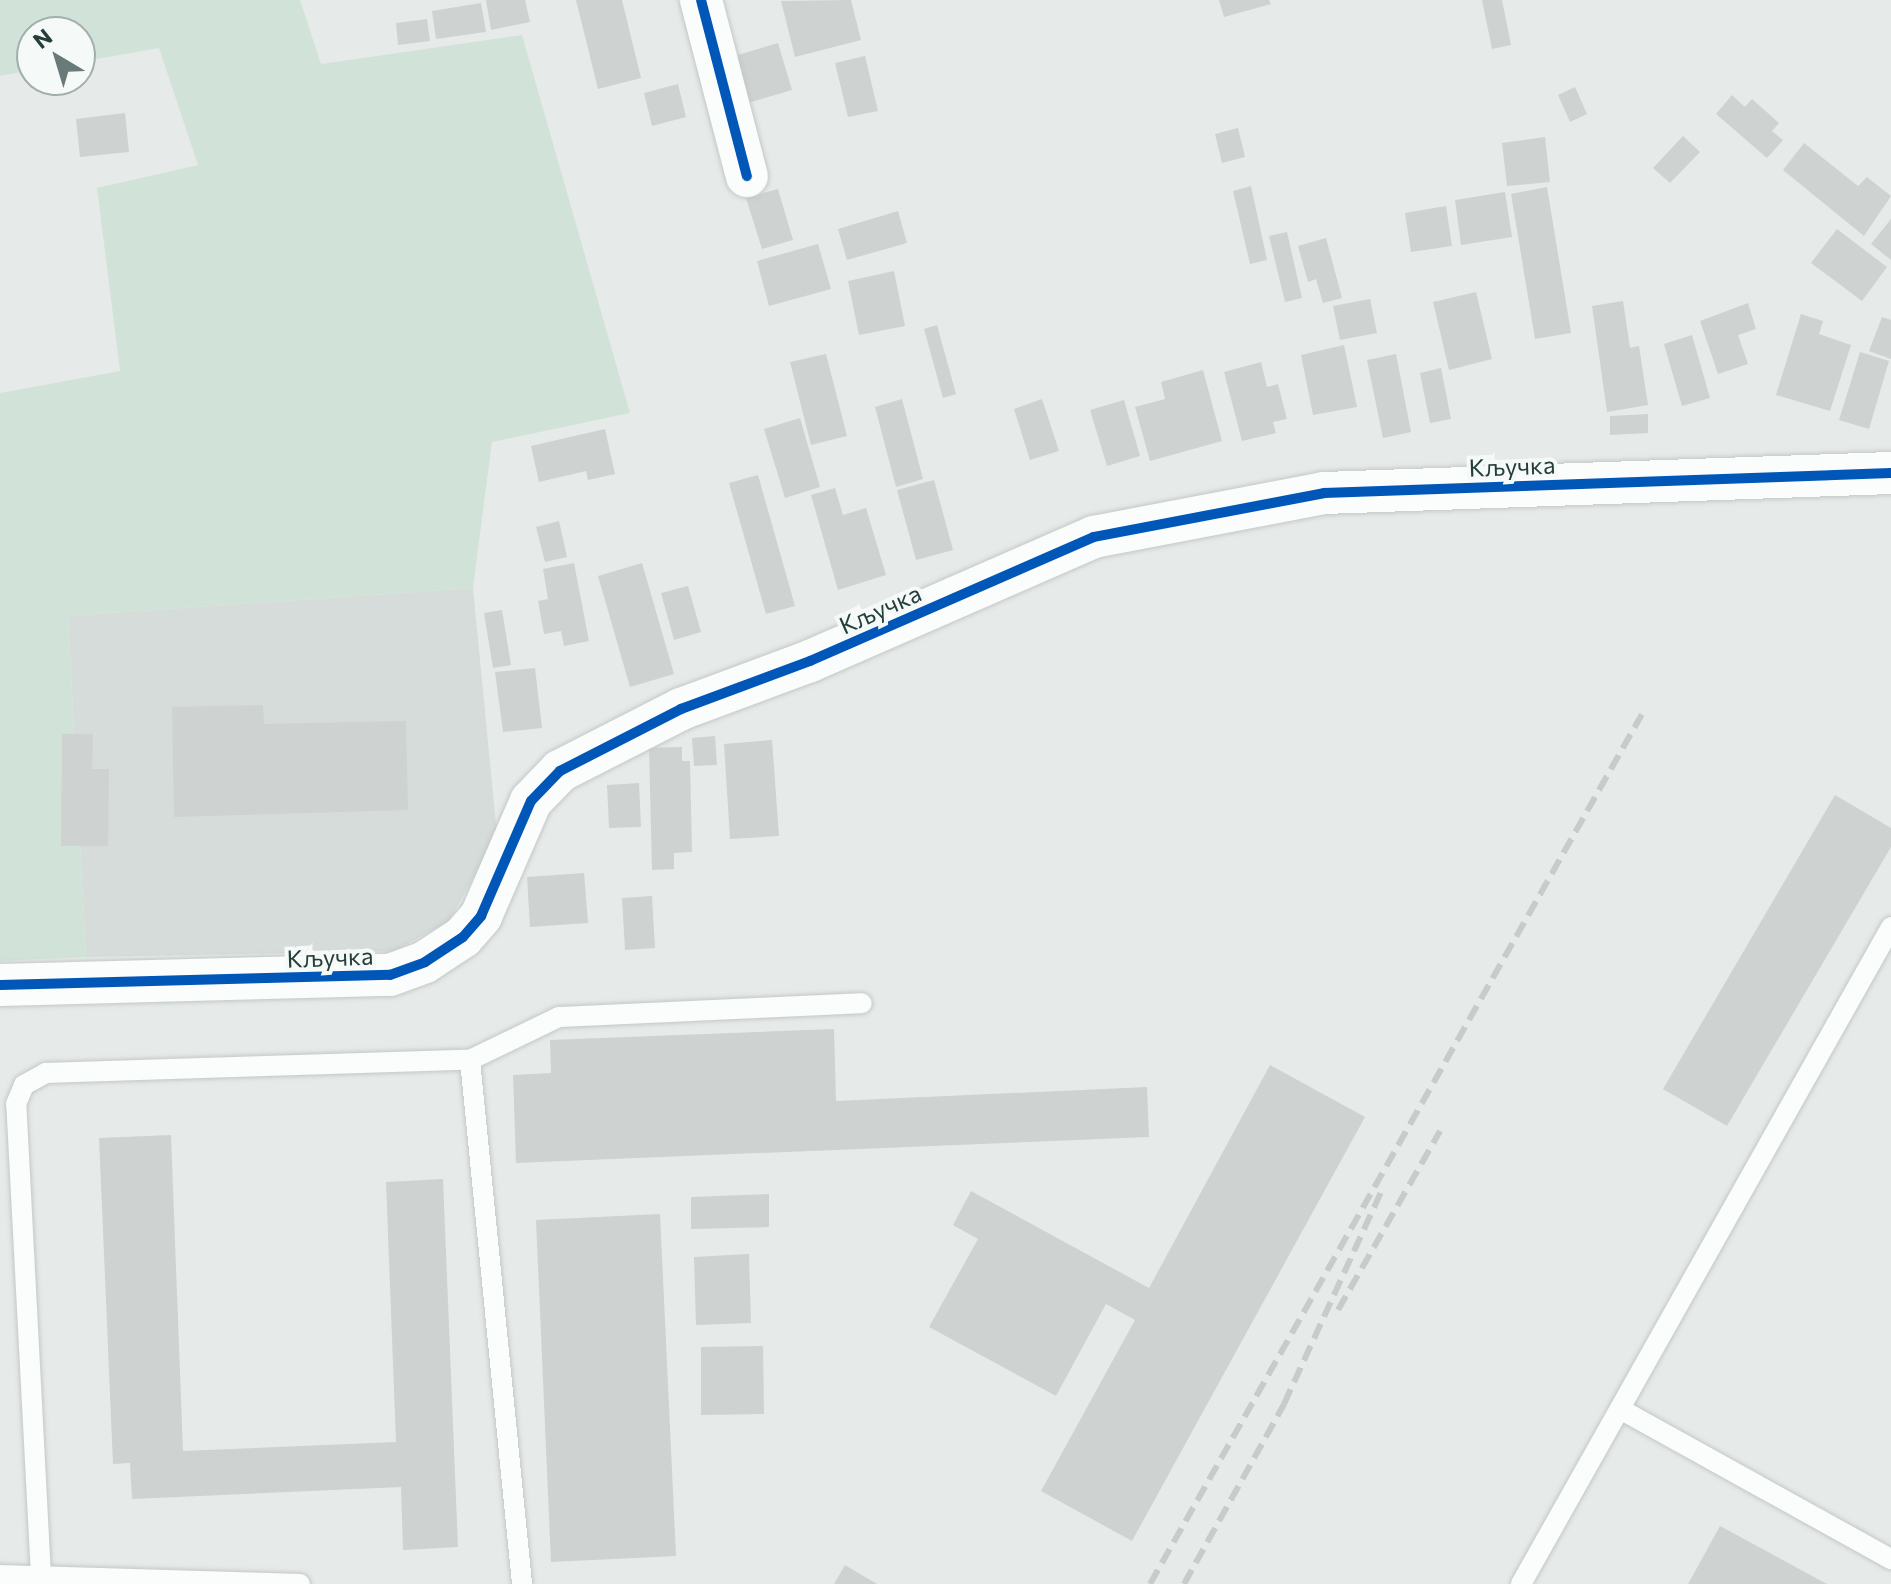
<!DOCTYPE html>
<meta charset="utf-8">
<style>
body{margin:0}
#map{position:relative;width:1891px;height:1584px;overflow:hidden;background:#e6ebe9;font-family:Commissioner,sans-serif}
div>[style]{position:absolute}
.built>*{inset:0;background:#d5dcda}
.green>*{inset:0;background:#d1e3d8}
.building>*{inset:0;background:#ced2d1}
.roads{filter:drop-shadow(0 0 2px #c3c8c6) drop-shadow(0 0 2px #c3c8c6)}
.service>*{height:20px;margin:-10px;padding:0 10px;transform-origin:10px;border-radius:10px;background:#fbfcfc}
.minor>*{height:42px;margin:-21px;padding:0 21px;transform-origin:21px;border-radius:21px;background:#fbfcfc}
.rail>*{height:6px;margin-top:-3px;transform-origin:0;background:repeating-linear-gradient(90deg,#c7ccca 0 16px,transparent 0 24px)}
.cycleway>*{height:10px;margin:-5px;padding:0 5px;transform-origin:5px;border-radius:5px;background:#0057b8}
span{translate:-50% -50%;white-space:nowrap;text-align:center;line-height:1.15;-webkit-text-stroke:8px #f5f9f8;paint-order:stroke}
.street-label{font-size:24px;color:#253e3b}
.north{position:absolute;left:16px;top:16px;width:80px;height:80px;box-sizing:border-box;background:#f5f9f8;border:2px solid #a2aeac;border-radius:50%;rotate:322deg;font-size:22px;font-weight:700;line-height:32px;text-align:center;color:#253e3b}
.north::after{content:'';display:block;margin:auto;width:28px;height:36px;background:#697b78;clip-path:polygon(50% 0,100% 100%,50% 72%,0 100%)}
</style>
<div id="map">
<div class="built">
<i style="clip-path:polygon(473px 588px,497px 835px,449px 921px,394px 951px,86px 957px,68px 616px)"></i>
</div>
<div class="green">
<i style="clip-path:polygon(0 0,300px 0,321px 64px,522px 35px,630px 413px,492px 442px,473px 588px,68px 616px,86px 957px,0 961px,0 393px,120px 371px,97px 188px,198px 165px,159px 48px,80px 62px,80px 32px,32px 32px,32px 70px,0 76px)"></i>
</div>
<div class="building">
<i style="clip-path:polygon(486px 0,525px 0,530px 22px,491px 30px)"></i>
<i style="clip-path:polygon(576px 0,622px 0,641px 78px,598px 89px)"></i>
<i style="clip-path:polygon(851px 0,861px 40px,795px 57px,781px 1px)"></i>
<i style="clip-path:polygon(1219px 0,1269px 0,1271px 4px,1224px 17px)"></i>
<i style="clip-path:polygon(1482px 0,1502px 0,1511px 45px,1492px 49px)"></i>
<i style="clip-path:polygon(481px 3px,486px 32px,436px 39px,432px 11px)"></i>
<i style="clip-path:polygon(427px 19px,430px 41px,398px 45px,396px 23px)"></i>
<i style="clip-path:polygon(778px 43px,792px 90px,744px 104px,731px 57px)"></i>
<i style="clip-path:polygon(865px 56px,878px 111px,848px 117px,835px 63px)"></i>
<i style="clip-path:polygon(678px 84px,686px 117px,652px 126px,644px 93px)"></i>
<i style="clip-path:polygon(1575px 87px,1587px 114px,1570px 122px,1558px 95px)"></i>
<i style="clip-path:polygon(1732px 95px,1745px 107px,1752px 99px,1779px 123px,1772px 131px,1783px 140px,1767px 158px,1716px 114px)"></i>
<i style="clip-path:polygon(125px 113px,129px 152px,80px 157px,76px 119px)"></i>
<i style="clip-path:polygon(1238px 128px,1245px 157px,1222px 163px,1215px 134px)"></i>
<i style="clip-path:polygon(1683px 136px,1700px 152px,1670px 183px,1653px 168px)"></i>
<i style="clip-path:polygon(1545px 137px,1550px 182px,1507px 186px,1502px 143px)"></i>
<i style="clip-path:polygon(1804px 143px,1858px 186px,1867px 177px,1891px 196px,1864px 236px,1783px 170px)"></i>
<i style="clip-path:polygon(1251px 186px,1267px 260px,1250px 264px,1233px 191px)"></i>
<i style="clip-path:polygon(1547px 187px,1571px 333px,1535px 339px,1511px 194px)"></i>
<i style="clip-path:polygon(778px 189px,793px 240px,762px 249px,746px 198px)"></i>
<i style="clip-path:polygon(1505px 192px,1512px 237px,1461px 245px,1455px 200px)"></i>
<i style="clip-path:polygon(1446px 206px,1452px 246px,1411px 252px,1405px 213px)"></i>
<i style="clip-path:polygon(898px 211px,907px 243px,847px 260px,838px 229px)"></i>
<i style="clip-path:polygon(1891px 219px,1891px 260px,1871px 244px)"></i>
<i style="clip-path:polygon(1837px 229px,1887px 267px,1862px 301px,1811px 263px)"></i>
<i style="clip-path:polygon(1287px 232px,1302px 298px,1285px 302px,1269px 236px)"></i>
<i style="clip-path:polygon(1326px 238px,1342px 298px,1323px 303px,1316px 279px,1308px 282px,1298px 246px)"></i>
<i style="clip-path:polygon(818px 244px,831px 289px,769px 306px,757px 261px)"></i>
<i style="clip-path:polygon(894px 271px,905px 326px,859px 335px,848px 281px)"></i>
<i style="clip-path:polygon(1476px 292px,1492px 359px,1449px 370px,1433px 302px)"></i>
<i style="clip-path:polygon(1370px 299px,1377px 333px,1340px 340px,1333px 306px)"></i>
<i style="clip-path:polygon(1623px 301px,1630px 348px,1639px 346px,1648px 405px,1607px 412px,1592px 306px)"></i>
<i style="clip-path:polygon(1748px 303px,1756px 329px,1738px 335px,1748px 364px,1718px 374px,1700px 321px)"></i>
<i style="clip-path:polygon(1801px 314px,1823px 321px,1819px 334px,1851px 345px,1830px 411px,1776px 395px)"></i>
<i style="clip-path:polygon(1882px 317px,1891px 320px,1891px 359px,1869px 351px)"></i>
<i style="clip-path:polygon(937px 325px,956px 394px,943px 398px,924px 329px)"></i>
<i style="clip-path:polygon(1692px 335px,1710px 398px,1682px 406px,1664px 344px)"></i>
<i style="clip-path:polygon(1344px 345px,1357px 407px,1313px 415px,1301px 355px)"></i>
<i style="clip-path:polygon(1860px 352px,1889px 361px,1869px 429px,1839px 420px)"></i>
<i style="clip-path:polygon(826px 354px,847px 436px,811px 445px,790px 362px)"></i>
<i style="clip-path:polygon(1396px 354px,1411px 432px,1383px 438px,1367px 360px)"></i>
<i style="clip-path:polygon(1261px 362px,1267px 387px,1278px 384px,1287px 419px,1273px 422px,1276px 433px,1242px 441px,1224px 372px)"></i>
<i style="clip-path:polygon(1441px 368px,1451px 419px,1430px 423px,1420px 373px)"></i>
<i style="clip-path:polygon(1203px 370px,1222px 441px,1150px 461px,1135px 407px,1165px 399px,1161px 382px)"></i>
<i style="clip-path:polygon(902px 399px,923px 479px,896px 487px,875px 407px)"></i>
<i style="clip-path:polygon(1042px 399px,1059px 451px,1030px 460px,1014px 409px)"></i>
<i style="clip-path:polygon(1124px 400px,1140px 456px,1107px 466px,1090px 410px)"></i>
<i style="clip-path:polygon(1648px 414px,1648px 433px,1610px 435px,1610px 416px)"></i>
<i style="clip-path:polygon(800px 418px,820px 487px,785px 498px,764px 429px)"></i>
<i style="clip-path:polygon(605px 429px,615px 474px,588px 480px,586px 471px,539px 482px,531px 446px)"></i>
<i style="clip-path:polygon(758px 475px,795px 606px,766px 614px,729px 483px)"></i>
<i style="clip-path:polygon(934px 480px,953px 550px,916px 560px,897px 490px)"></i>
<i style="clip-path:polygon(835px 488px,843px 515px,866px 508px,886px 575px,838px 590px,811px 495px)"></i>
<i style="clip-path:polygon(559px 521px,567px 557px,545px 562px,536px 527px)"></i>
<i style="clip-path:polygon(574px 563px,589px 641px,564px 646px,561px 631px,544px 634px,538px 601px,548px 599px,543px 569px)"></i>
<i style="clip-path:polygon(642px 563px,674px 674px,630px 687px,598px 576px)"></i>
<i style="clip-path:polygon(688px 586px,701px 632px,674px 640px,661px 593px)"></i>
<i style="clip-path:polygon(502px 610px,511px 665px,493px 668px,484px 613px)"></i>
<i style="clip-path:polygon(535px 668px,542px 728px,503px 732px,495px 672px)"></i>
<i style="clip-path:polygon(263px 705px,264px 724px,406px 721px,408px 810px,174px 817px,172px 707px)"></i>
<i style="clip-path:polygon(62px 734px,93px 734px,92px 769px,109px 769px,108px 846px,61px 846px)"></i>
<i style="clip-path:polygon(715px 736px,717px 765px,694px 766px,692px 738px)"></i>
<i style="clip-path:polygon(772px 740px,779px 836px,730px 839px,724px 744px)"></i>
<i style="clip-path:polygon(682px 747px,682px 761px,690px 761px,692px 852px,674px 853px,674px 869px,652px 870px,649px 748px)"></i>
<i style="clip-path:polygon(639px 783px,641px 827px,609px 828px,607px 785px)"></i>
<i style="clip-path:polygon(1835px 795px,1891px 828px,1891px 847px,1727px 1126px,1663px 1089px)"></i>
<i style="clip-path:polygon(584px 873px,588px 923px,530px 927px,527px 877px)"></i>
<i style="clip-path:polygon(652px 896px,655px 948px,625px 950px,622px 898px)"></i>
<i style="clip-path:polygon(834px 1029px,836px 1101px,1147px 1087px,1149px 1137px,516px 1163px,513px 1075px,551px 1073px,550px 1040px)"></i>
<i style="clip-path:polygon(1270px 1065px,1365px 1117px,1132px 1541px,1041px 1491px,1135px 1320px,1106px 1304px,1056px 1396px,929px 1327px,978px 1239px,953px 1225px,971px 1191px,1149px 1288px)"></i>
<i style="clip-path:polygon(171px 1135px,183px 1451px,396px 1442px,386px 1182px,443px 1179px,458px 1547px,403px 1550px,401px 1487px,132px 1499px,130px 1463px,113px 1464px,99px 1138px)"></i>
<i style="clip-path:polygon(769px 1194px,769px 1227px,691px 1229px,691px 1197px)"></i>
<i style="clip-path:polygon(660px 1214px,676px 1556px,551px 1562px,536px 1220px)"></i>
<i style="clip-path:polygon(749px 1254px,751px 1323px,696px 1325px,694px 1257px)"></i>
<i style="clip-path:polygon(763px 1346px,764px 1414px,701px 1415px,701px 1347px)"></i>
<i style="clip-path:polygon(1720px 1526px,1827px 1584px,1688px 1584px)"></i>
<i style="clip-path:polygon(845px 1565px,877px 1584px,834px 1584px)"></i>
</div>
<div class="roads">
<div class="service">
<i style="left:470px;top:1060px;width:527px;rotate:84.33deg"></i>
<i style="left:1620px;top:1409px;width:310px;rotate:29deg"></i>
<i style="left:0;top:1575px;width:300px;rotate:1.7deg"></i>
<i style="left:41px;top:1576px;width:473px;rotate:-93deg"></i>
<i style="left:16px;top:1104px;width:21px;rotate:-67deg"></i>
<i style="left:24px;top:1085px;width:25px;rotate:-29deg"></i>
<i style="left:46px;top:1073px;width:424px;rotate:-1.8deg"></i>
<i style="left:470px;top:1060px;width:99px;rotate:-25.8deg"></i>
<i style="left:559px;top:1017px;width:303px;rotate:-2.6deg"></i>
<i style="left:1521px;top:1584px;width:754px;rotate:-60.61deg"></i>
</div>
<div class="minor">
<i style="left:701px;top:0;width:182px;rotate:75.4deg"></i>
<i style="left:0;top:985px;width:390px;rotate:-1.5deg"></i>
<i style="left:390px;top:975px;width:37px;rotate:-20deg"></i>
<i style="left:425px;top:962px;width:45px;rotate:-33.3deg"></i>
<i style="left:463px;top:937px;width:28px;rotate:-49deg"></i>
<i style="left:481px;top:916px;width:125px;rotate:-66.5deg"></i>
<i style="left:531px;top:801px;width:42px;rotate:-46deg"></i>
<i style="left:560px;top:771px;width:136px;rotate:-27.1deg"></i>
<i style="left:681px;top:709px;width:138px;rotate:-20.4deg"></i>
<i style="left:810px;top:661px;width:310px;rotate:-23.6deg"></i>
<i style="left:1094px;top:537px;width:234px;rotate:-10.8deg"></i>
<i style="left:1324px;top:493px;width:567px;rotate:-2.02deg"></i>
</div>
</div>
<div class="rail">
<i style="left:1338px;top:1310px;width:206px;rotate:-60.3deg"></i>
<i style="left:1150px;top:1584px;width:999px;rotate:-60.51deg"></i>
<i style="left:1184px;top:1584px;width:206px;rotate:-60.9deg"></i>
<i style="left:1284px;top:1404px;width:233px;rotate:-65.4deg"></i>
</div>
<div class="cycleway">
<i style="left:701px;top:0;width:182px;rotate:75.4deg"></i>
<i style="left:0;top:985px;width:390px;rotate:-1.5deg"></i>
<i style="left:390px;top:975px;width:37px;rotate:-20deg"></i>
<i style="left:425px;top:962px;width:45px;rotate:-33.3deg"></i>
<i style="left:463px;top:937px;width:28px;rotate:-49deg"></i>
<i style="left:481px;top:916px;width:125px;rotate:-66.5deg"></i>
<i style="left:531px;top:801px;width:42px;rotate:-46deg"></i>
<i style="left:560px;top:771px;width:136px;rotate:-27.1deg"></i>
<i style="left:681px;top:709px;width:138px;rotate:-20.4deg"></i>
<i style="left:810px;top:661px;width:310px;rotate:-23.6deg"></i>
<i style="left:1094px;top:537px;width:234px;rotate:-10.8deg"></i>
<i style="left:1324px;top:493px;width:567px;rotate:-2.02deg"></i>
</div>
<div class="street-label">
<span style="left:1512px;top:466px;rotate:-2deg">Кључка</span>
<span style="left:880px;top:609px;rotate:-24deg">Кључка</span>
<span style="left:330px;top:957px;rotate:-2deg">Кључка</span>
</div>
<div class="north">N</div>
</div>
